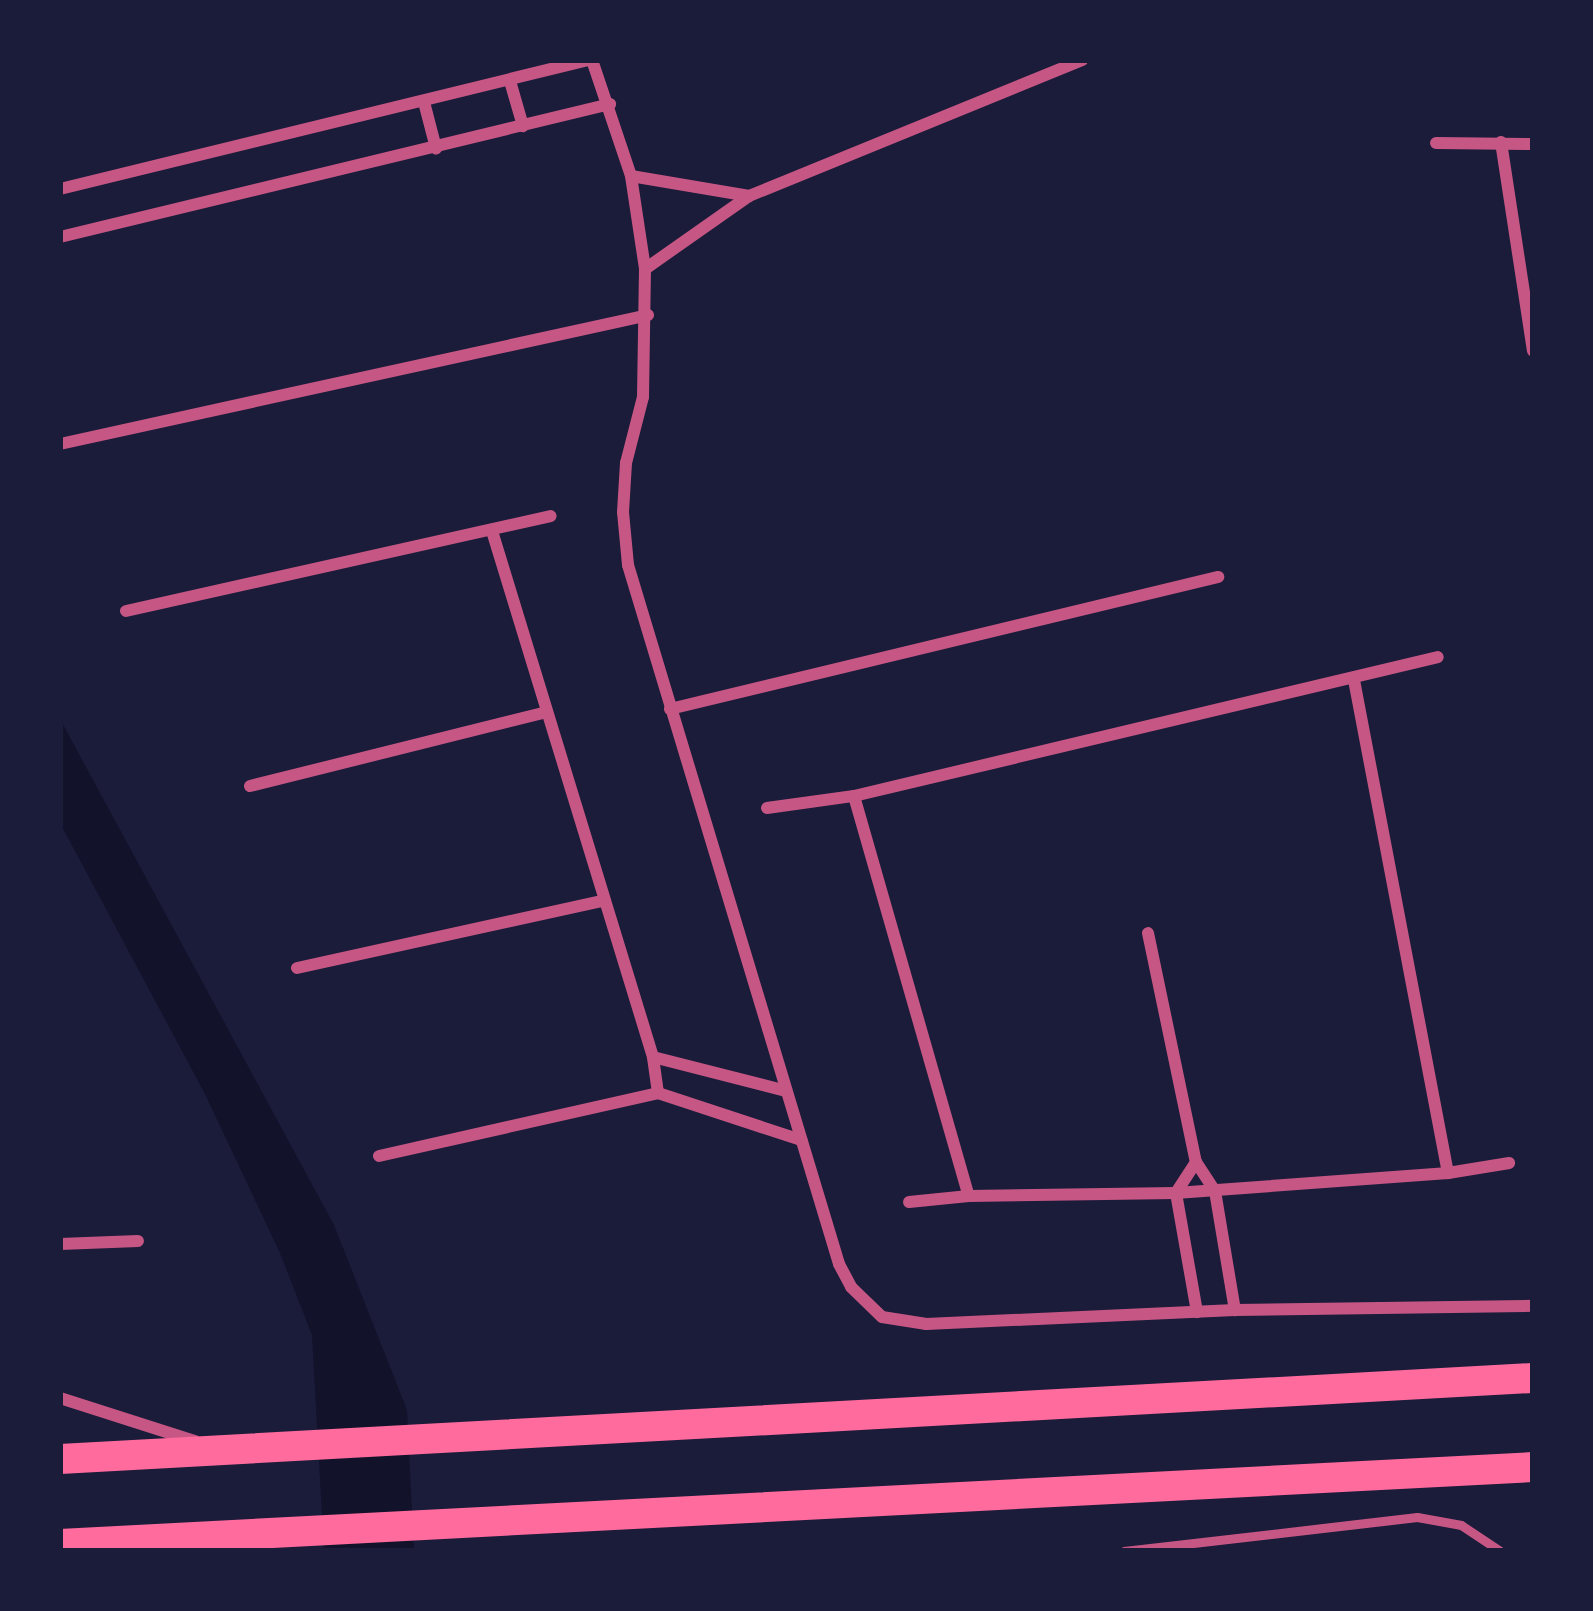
<!DOCTYPE html>
<style>
body{margin:0}
#map{position:relative;width:1593px;height:1611px;overflow:hidden;background:#1b1b3a;font-family:"PT Sans",sans-serif}
div>[style]{position:absolute}
.water>*{inset:0;background:#12122b}
.service>*{height:9px;margin:-4.5px;padding:0 4.5px;transform-origin:4.5px;border-radius:4.5px;background:#c65784}
.minor>*{height:12px;margin:-6px;padding:0 6px;transform-origin:6px;border-radius:6px;background:#c65784}
.trunk>*{height:30px;margin:-15px;padding:0 15px;transform-origin:15px;border-radius:15px;background:#ff6b9d}
span{translate:-50% -50%;white-space:nowrap;text-align:center;line-height:1.15;-webkit-text-stroke:9px #1b1b3a;paint-order:stroke}
.frame{position:absolute;inset:0;border:63px solid #1b1b3a;pointer-events:none}
</style>
<div id="map">
<div class="water">
<i style="clip-path:polygon(60px 719px,334px 1225px,407px 1410px,414px 1551px,324px 1551px,312px 1335px,280px 1253px,205px 1094px,60px 823px)"></i>
</div>
<div class="service">
<i style="left:1124px;top:1551px;width:295px;rotate:-6.6deg"></i>
<i style="left:1417px;top:1517px;width:45px;rotate:10.3deg"></i>
<i style="left:1461px;top:1525px;width:47px;rotate:33.7deg"></i>
</div>
<div class="minor">
<i style="left:592px;top:60px;width:122px;rotate:71.4deg"></i>
<i style="left:631px;top:176px;width:94px;rotate:81.4deg"></i>
<i style="left:645px;top:269px;width:128px;rotate:90.9deg"></i>
<i style="left:643px;top:397px;width:68px;rotate:104.4deg"></i>
<i style="left:626px;top:463px;width:49px;rotate:93.5deg"></i>
<i style="left:623px;top:512px;width:53px;rotate:84.6deg"></i>
<i style="left:628px;top:565px;width:730px;rotate:73.2deg"></i>
<i style="left:839px;top:1264px;width:26px;rotate:62deg"></i>
<i style="left:851px;top:1287px;width:43px;rotate:44.1deg"></i>
<i style="left:882px;top:1317px;width:45px;rotate:9deg"></i>
<i style="left:926px;top:1324px;width:309px;rotate:-2.6deg"></i>
<i style="left:1235px;top:1310px;width:298px;rotate:-0.8deg"></i>
<i style="left:510px;top:81px;width:47px;rotate:73.9deg"></i>
<i style="left:424px;top:102px;width:48px;rotate:75.4deg"></i>
<i style="left:1501px;top:142px;width:211px;rotate:81.3deg"></i>
<i style="left:1436px;top:143px;width:97px;rotate:0.6deg"></i>
<i style="left:631px;top:176px;width:120px;rotate:9.6deg"></i>
<i style="left:60px;top:189px;width:544px;rotate:-13.73deg"></i>
<i style="left:60px;top:237px;width:566px;rotate:-13.59deg"></i>
<i style="left:645px;top:269px;width:127px;rotate:-35.1deg"></i>
<i style="left:749px;top:196px;width:360px;rotate:-22.2deg"></i>
<i style="left:60px;top:444px;width:602px;rotate:-12.37deg"></i>
<i style="left:126px;top:611px;width:435px;rotate:-12.6deg"></i>
<i style="left:1354px;top:680px;width:502px;rotate:79.21deg"></i>
<i style="left:670px;top:709px;width:564px;rotate:-13.54deg"></i>
<i style="left:250px;top:786px;width:306px;rotate:-14deg"></i>
<i style="left:854px;top:796px;width:416px;rotate:74deg"></i>
<i style="left:767px;top:808px;width:88px;rotate:-7.9deg"></i>
<i style="left:854px;top:796px;width:600px;rotate:-13.39deg"></i>
<i style="left:1148px;top:933px;width:234px;rotate:78.2deg"></i>
<i style="left:1196px;top:1162px;width:35px;rotate:57deg"></i>
<i style="left:1215px;top:1191px;width:121px;rotate:80.5deg"></i>
<i style="left:297px;top:968px;width:315px;rotate:-12.4deg"></i>
<i style="left:653px;top:1057px;width:137px;rotate:14.3deg"></i>
<i style="left:658px;top:1093px;width:151px;rotate:18.2deg"></i>
<i style="left:379px;top:1156px;width:286px;rotate:-12.7deg"></i>
<i style="left:658px;top:1093px;width:36px;rotate:-98deg"></i>
<i style="left:653px;top:1057px;width:550px;rotate:-107.02deg"></i>
<i style="left:1196px;top:1162px;width:37px;rotate:123deg"></i>
<i style="left:1176px;top:1193px;width:121px;rotate:80deg"></i>
<i style="left:909px;top:1202px;width:60px;rotate:-5.7deg"></i>
<i style="left:969px;top:1196px;width:207px;rotate:-0.8deg"></i>
<i style="left:1176px;top:1193px;width:273px;rotate:-4.2deg"></i>
<i style="left:1448px;top:1173px;width:62px;rotate:-9.3deg"></i>
<i style="left:60px;top:1244px;width:78px;rotate:-2.2deg"></i>
<i style="left:60px;top:1398px;width:142px;rotate:17.7deg"></i>
</div>
<div class="trunk">
<i style="left:60px;top:1459px;width:1475px;rotate:-3.15deg"></i>
<i style="left:60px;top:1544px;width:1475px;rotate:-2.99deg"></i>
</div>
<div class="frame"></div>
</div>
